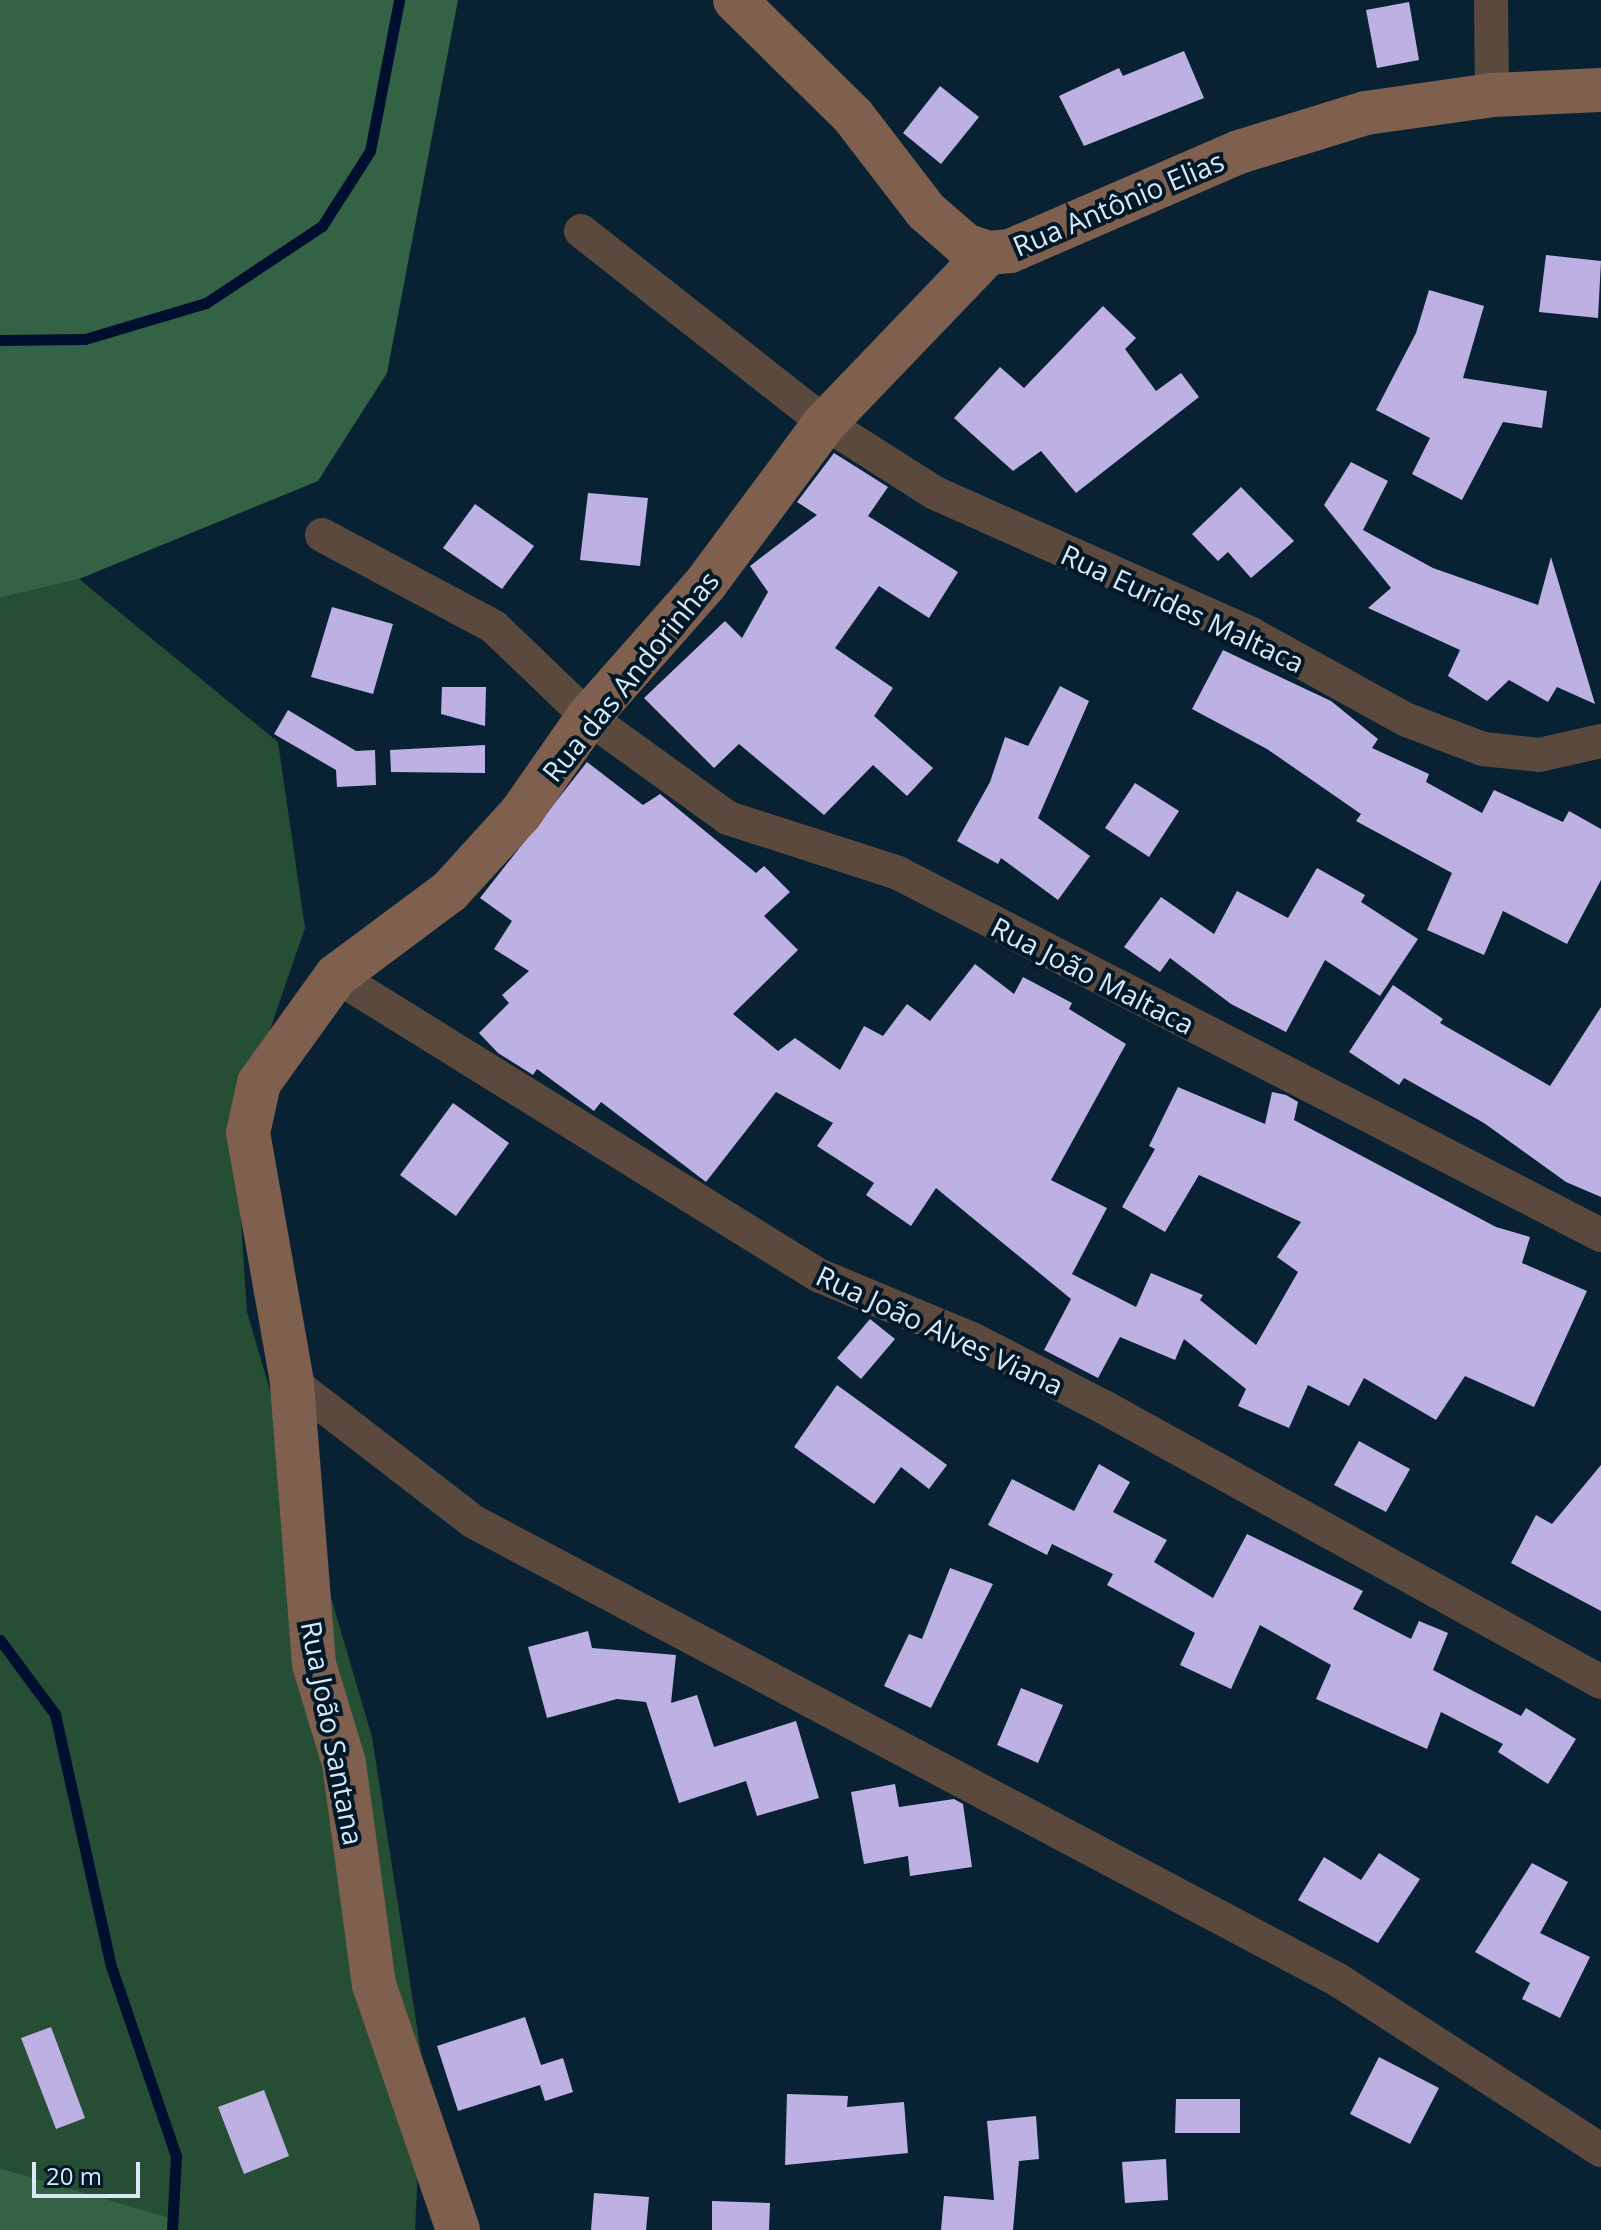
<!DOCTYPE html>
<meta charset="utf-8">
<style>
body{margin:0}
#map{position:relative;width:1601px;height:2230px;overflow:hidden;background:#082234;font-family:"Open Sans",sans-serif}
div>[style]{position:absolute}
.green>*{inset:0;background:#254e34}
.forest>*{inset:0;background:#336344}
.stream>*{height:11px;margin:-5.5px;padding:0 5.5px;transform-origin:5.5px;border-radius:5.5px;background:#000e2f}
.building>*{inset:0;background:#bdb1e4}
.street>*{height:34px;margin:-17px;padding:0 17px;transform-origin:17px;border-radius:17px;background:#5c493d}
.secondary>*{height:44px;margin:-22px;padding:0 22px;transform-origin:22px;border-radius:22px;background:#7f5f4d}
span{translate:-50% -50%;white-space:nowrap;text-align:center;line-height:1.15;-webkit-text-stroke:8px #011829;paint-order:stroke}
.street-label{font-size:28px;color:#d9e8f4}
.scale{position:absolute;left:32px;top:2162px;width:108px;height:36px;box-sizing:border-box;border:4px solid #d9e8f4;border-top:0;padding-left:10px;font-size:24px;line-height:28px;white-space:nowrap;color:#d9e8f4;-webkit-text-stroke:6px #011829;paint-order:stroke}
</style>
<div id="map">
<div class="green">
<i style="clip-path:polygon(79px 579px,278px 742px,305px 928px,235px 1131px,247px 1312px,372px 1737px,423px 2066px,415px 2230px,168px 2230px,169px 2218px,0 2168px,0 598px)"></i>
</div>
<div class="forest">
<i style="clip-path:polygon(0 0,458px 0,387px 373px,318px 481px,79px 579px,0 598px)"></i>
<i style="clip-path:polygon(0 2168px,170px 2218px,168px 2230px,0 2230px)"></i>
</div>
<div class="stream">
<i style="left:0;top:340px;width:85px;rotate:-0.7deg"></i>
<i style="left:85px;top:339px;width:126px;rotate:-16.6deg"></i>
<i style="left:206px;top:303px;width:139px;rotate:-33.6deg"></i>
<i style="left:322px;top:226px;width:89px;rotate:-57.4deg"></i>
<i style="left:370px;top:151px;width:154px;rotate:-79.1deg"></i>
<i style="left:0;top:1640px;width:92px;rotate:53.4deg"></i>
<i style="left:55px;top:1714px;width:258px;rotate:77.5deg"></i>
<i style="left:111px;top:1966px;width:201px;rotate:71.1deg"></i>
<i style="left:176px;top:2156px;width:74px;rotate:93.1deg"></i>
</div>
<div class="building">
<i style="clip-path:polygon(1409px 2px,1419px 60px,1377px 68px,1366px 10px)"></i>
<i style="clip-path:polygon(1184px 51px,1204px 98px,1084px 146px,1059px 96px,1119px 68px,1123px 76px)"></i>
<i style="clip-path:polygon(940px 86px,979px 117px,941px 164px,903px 133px)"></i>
<i style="clip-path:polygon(1546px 255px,1601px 261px,1598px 318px,1539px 312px)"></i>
<i style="clip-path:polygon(1429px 290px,1484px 306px,1463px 378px,1547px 391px,1542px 428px,1503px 422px,1462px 500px,1412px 474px,1430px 438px,1376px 410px,1416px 333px)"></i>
<i style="clip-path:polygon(1103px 306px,1136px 338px,1125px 349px,1156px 391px,1181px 373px,1199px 397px,1076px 493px,1041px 451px,1013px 471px,954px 418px,1000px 367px,1024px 388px)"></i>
<i style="clip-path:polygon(834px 453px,888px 487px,868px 516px,958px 572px,929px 618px,879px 586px,835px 648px,893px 688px,874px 716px,933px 768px,907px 796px,873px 765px,824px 815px,739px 744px,714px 768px,644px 698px,725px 621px,742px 638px,768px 592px,750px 566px,817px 515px,797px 502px)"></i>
<i style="clip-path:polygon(1351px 462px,1388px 481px,1363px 530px,1433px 568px,1538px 605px,1551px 557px,1595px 704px,1557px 687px,1548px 702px,1509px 680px,1487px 701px,1448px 676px,1460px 650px,1368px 608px,1391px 588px,1324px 505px)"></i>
<i style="clip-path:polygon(1241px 487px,1294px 541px,1251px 578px,1228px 552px,1218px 561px,1192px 534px)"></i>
<i style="clip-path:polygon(588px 493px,648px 498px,640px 566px,580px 560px)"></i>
<i style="clip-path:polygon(475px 504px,534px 546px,502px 589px,443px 548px)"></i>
<i style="clip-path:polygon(332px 607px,393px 624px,373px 694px,311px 677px)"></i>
<i style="clip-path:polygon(1223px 650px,1331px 701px,1378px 739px,1372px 748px,1429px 774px,1426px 782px,1482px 813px,1494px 790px,1563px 822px,1569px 811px,1601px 829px,1601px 880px,1567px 944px,1503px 911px,1484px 955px,1427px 930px,1452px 873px,1356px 821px,1361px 814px,1267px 749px,1192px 709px)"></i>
<i style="clip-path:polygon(1060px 686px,1089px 701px,1038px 818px,1090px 856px,1058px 900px,1001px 858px,998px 864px,957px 841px,990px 782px,1005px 737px,1028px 746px)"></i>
<i style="clip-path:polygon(442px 687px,486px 687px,485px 726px,441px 714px)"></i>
<i style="clip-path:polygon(288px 710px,356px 751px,375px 750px,376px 785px,337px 787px,336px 770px,274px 734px)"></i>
<i style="clip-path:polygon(485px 745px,485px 773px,391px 772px,390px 750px)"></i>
<i style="clip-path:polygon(587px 762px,643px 805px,660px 794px,756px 873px,764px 866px,790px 892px,764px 916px,798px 950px,733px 1014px,778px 1051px,795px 1038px,840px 1070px,864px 1026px,883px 1036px,907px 1004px,930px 1021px,975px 964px,1014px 994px,1023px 977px,1072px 1003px,1069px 1009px,1126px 1044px,1051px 1180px,1107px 1208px,1072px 1274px,1136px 1307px,1151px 1273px,1203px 1295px,1200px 1300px,1256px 1345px,1298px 1272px,1277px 1257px,1301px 1222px,1199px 1175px,1165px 1232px,1122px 1207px,1155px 1149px,1149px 1146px,1178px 1087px,1265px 1124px,1272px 1092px,1286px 1095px,1298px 1102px,1294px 1120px,1496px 1227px,1530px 1237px,1522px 1263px,1587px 1291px,1534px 1407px,1465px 1376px,1436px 1420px,1364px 1378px,1349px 1406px,1308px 1385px,1289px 1428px,1238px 1406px,1246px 1389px,1184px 1339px,1175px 1360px,1120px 1337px,1098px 1378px,1044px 1350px,1071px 1299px,936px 1188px,911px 1226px,866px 1195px,874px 1183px,817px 1146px,833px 1123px,776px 1092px,706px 1182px,601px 1102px,594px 1111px,537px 1069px,533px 1075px,498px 1053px,479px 1033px,509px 1003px,502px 995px,529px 971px,494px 949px,512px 921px,480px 898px)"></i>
<i style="clip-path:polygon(1135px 783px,1179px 811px,1149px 857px,1105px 828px)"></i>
<i style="clip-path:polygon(1317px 868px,1365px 895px,1361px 902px,1418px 939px,1380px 996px,1325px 960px,1286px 1032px,1231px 1004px,1170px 958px,1160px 972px,1124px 947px,1161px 897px,1214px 934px,1237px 891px,1288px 918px)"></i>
<i style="clip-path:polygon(1393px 985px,1443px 1019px,1440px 1023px,1550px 1086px,1601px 1007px,1601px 1197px,1566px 1182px,1484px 1123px,1404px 1078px,1399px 1085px,1349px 1052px)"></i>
<i style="clip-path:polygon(453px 1103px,509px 1143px,456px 1216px,400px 1175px)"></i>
<i style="clip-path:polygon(870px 1319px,895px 1339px,861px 1379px,837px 1358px)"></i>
<i style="clip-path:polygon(837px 1385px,947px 1465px,929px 1489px,901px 1467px,874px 1504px,794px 1447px)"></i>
<i style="clip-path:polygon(1359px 1441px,1410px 1469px,1386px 1512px,1334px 1485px)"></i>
<i style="clip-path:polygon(1099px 1464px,1130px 1482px,1113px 1512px,1167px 1540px,1154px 1562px,1213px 1598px,1247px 1534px,1363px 1591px,1353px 1609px,1411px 1639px,1419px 1621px,1448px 1633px,1433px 1670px,1521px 1716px,1526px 1708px,1576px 1739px,1548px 1784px,1498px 1752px,1503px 1744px,1441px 1712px,1427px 1749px,1316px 1699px,1331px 1665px,1260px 1625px,1231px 1689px,1180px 1665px,1195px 1633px,1107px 1585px,1113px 1574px,1052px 1544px,1047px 1555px,988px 1525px,1012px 1479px,1074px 1511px)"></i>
<i style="clip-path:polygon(1601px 1465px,1601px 1611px,1511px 1563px,1536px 1515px,1552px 1524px)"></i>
<i style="clip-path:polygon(950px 1568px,993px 1584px,931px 1708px,884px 1686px,909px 1634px,922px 1639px)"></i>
<i style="clip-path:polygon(588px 1631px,592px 1648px,676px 1655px,671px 1703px,697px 1695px,714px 1747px,796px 1721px,819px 1798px,757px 1816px,746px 1781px,679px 1803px,646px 1702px,617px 1699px,547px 1718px,528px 1647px)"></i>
<i style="clip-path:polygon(1021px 1688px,1063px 1705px,1038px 1763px,997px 1745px)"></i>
<i style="clip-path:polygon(895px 1784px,899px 1807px,954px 1799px,963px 1804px,972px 1867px,910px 1876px,908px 1856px,864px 1864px,851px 1792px)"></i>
<i style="clip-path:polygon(1379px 1853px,1420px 1879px,1378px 1943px,1298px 1900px,1324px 1857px,1361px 1880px)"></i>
<i style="clip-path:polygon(1532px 1863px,1568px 1882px,1540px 1933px,1590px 1957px,1560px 2018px,1522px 1999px,1530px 1983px,1475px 1952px)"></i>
<i style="clip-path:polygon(525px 2017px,541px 2065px,563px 2058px,573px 2092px,545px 2101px,540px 2085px,458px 2111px,437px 2046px)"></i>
<i style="clip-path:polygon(51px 2027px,85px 2118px,56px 2129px,21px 2038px)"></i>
<i style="clip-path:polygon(1379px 2057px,1439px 2088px,1410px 2144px,1350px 2114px)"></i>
<i style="clip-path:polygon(264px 2090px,289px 2156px,244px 2174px,218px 2107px)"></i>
<i style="clip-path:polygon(787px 2094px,848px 2096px,847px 2107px,904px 2102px,908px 2153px,785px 2165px)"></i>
<i style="clip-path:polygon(1176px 2099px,1240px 2099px,1240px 2133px,1175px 2133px)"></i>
<i style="clip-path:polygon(1036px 2116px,1039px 2159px,1019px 2161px,1013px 2230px,941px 2230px,944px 2196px,994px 2200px,987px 2121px)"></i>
<i style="clip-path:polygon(1166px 2159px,1168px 2200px,1125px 2203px,1122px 2162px)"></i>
<i style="clip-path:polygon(594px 2193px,649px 2197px,646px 2230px,591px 2230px)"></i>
<i style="clip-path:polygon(712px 2201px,770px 2203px,769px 2230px,712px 2230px)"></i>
</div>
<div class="street">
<i style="left:1491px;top:0;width:95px;rotate:89.4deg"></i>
<i style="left:581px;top:231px;width:310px;rotate:38.2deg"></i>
<i style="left:825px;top:423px;width:130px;rotate:32.5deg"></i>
<i style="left:935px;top:493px;width:346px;rotate:24deg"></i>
<i style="left:1251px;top:634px;width:178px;rotate:28.9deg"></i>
<i style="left:1407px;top:720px;width:81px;rotate:20.9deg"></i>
<i style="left:1483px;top:749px;width:56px;rotate:6.1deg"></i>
<i style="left:1539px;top:755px;width:64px;rotate:-12.7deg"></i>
<i style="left:322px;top:535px;width:195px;rotate:28.1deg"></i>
<i style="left:494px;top:627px;width:130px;rotate:43.8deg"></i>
<i style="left:588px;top:717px;width:173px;rotate:35.8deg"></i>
<i style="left:728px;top:818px;width:179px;rotate:17.9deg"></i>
<i style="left:898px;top:873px;width:791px;rotate:27.25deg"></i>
<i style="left:336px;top:976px;width:567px;rotate:31.81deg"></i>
<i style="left:818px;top:1275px;width:169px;rotate:22.6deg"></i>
<i style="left:974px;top:1340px;width:144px;rotate:27.3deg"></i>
<i style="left:1102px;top:1406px;width:570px;rotate:28.95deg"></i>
<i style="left:292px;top:1382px;width:230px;rotate:37.6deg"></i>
<i style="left:474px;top:1522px;width:978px;rotate:27.93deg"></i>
<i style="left:1338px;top:1980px;width:313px;rotate:32.9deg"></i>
</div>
<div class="secondary">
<i style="left:735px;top:0;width:165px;rotate:44.5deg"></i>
<i style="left:853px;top:116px;width:120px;rotate:52.5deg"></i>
<i style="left:926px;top:211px;width:52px;rotate:41.1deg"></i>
<i style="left:965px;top:245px;width:24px;rotate:19deg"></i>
<i style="left:988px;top:253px;width:22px;rotate:-5deg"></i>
<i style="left:1010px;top:251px;width:249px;rotate:-23.4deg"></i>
<i style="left:1239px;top:152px;width:133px;rotate:-17.1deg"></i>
<i style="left:1366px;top:113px;width:127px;rotate:-8.1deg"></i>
<i style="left:1492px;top:95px;width:109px;rotate:-2.6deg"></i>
<i style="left:458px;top:2230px;width:259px;rotate:-108.9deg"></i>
<i style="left:374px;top:1985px;width:224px;rotate:-97.7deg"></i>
<i style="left:344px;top:1763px;width:103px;rotate:-106.9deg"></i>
<i style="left:314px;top:1664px;width:283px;rotate:-94.5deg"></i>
<i style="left:292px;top:1382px;width:253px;rotate:-100deg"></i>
<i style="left:248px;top:1133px;width:51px;rotate:-77.6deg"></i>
<i style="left:259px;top:1083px;width:132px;rotate:-54.3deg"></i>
<i style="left:336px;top:976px;width:142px;rotate:-36.7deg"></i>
<i style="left:450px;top:891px;width:105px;rotate:-47.7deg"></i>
<i style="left:521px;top:813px;width:117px;rotate:-55.1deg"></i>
<i style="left:588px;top:717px;width:179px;rotate:-48.6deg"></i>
<i style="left:706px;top:583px;width:199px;rotate:-53.4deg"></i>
<i style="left:825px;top:423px;width:236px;rotate:-46.2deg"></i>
</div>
<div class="street-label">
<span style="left:1118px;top:203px;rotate:-23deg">Rua Antônio Elias</span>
<span style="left:1183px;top:608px;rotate:25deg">Rua Eurides Maltaca</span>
<span style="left:630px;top:676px;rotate:-51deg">Rua das Andorinhas</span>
<span style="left:1093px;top:975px;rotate:27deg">Rua João Maltaca</span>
<span style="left:940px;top:1330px;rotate:25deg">Rua João Alves Viana</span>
<span style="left:333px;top:1733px;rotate:79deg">Rua João Santana</span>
</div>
<div class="scale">20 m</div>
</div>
